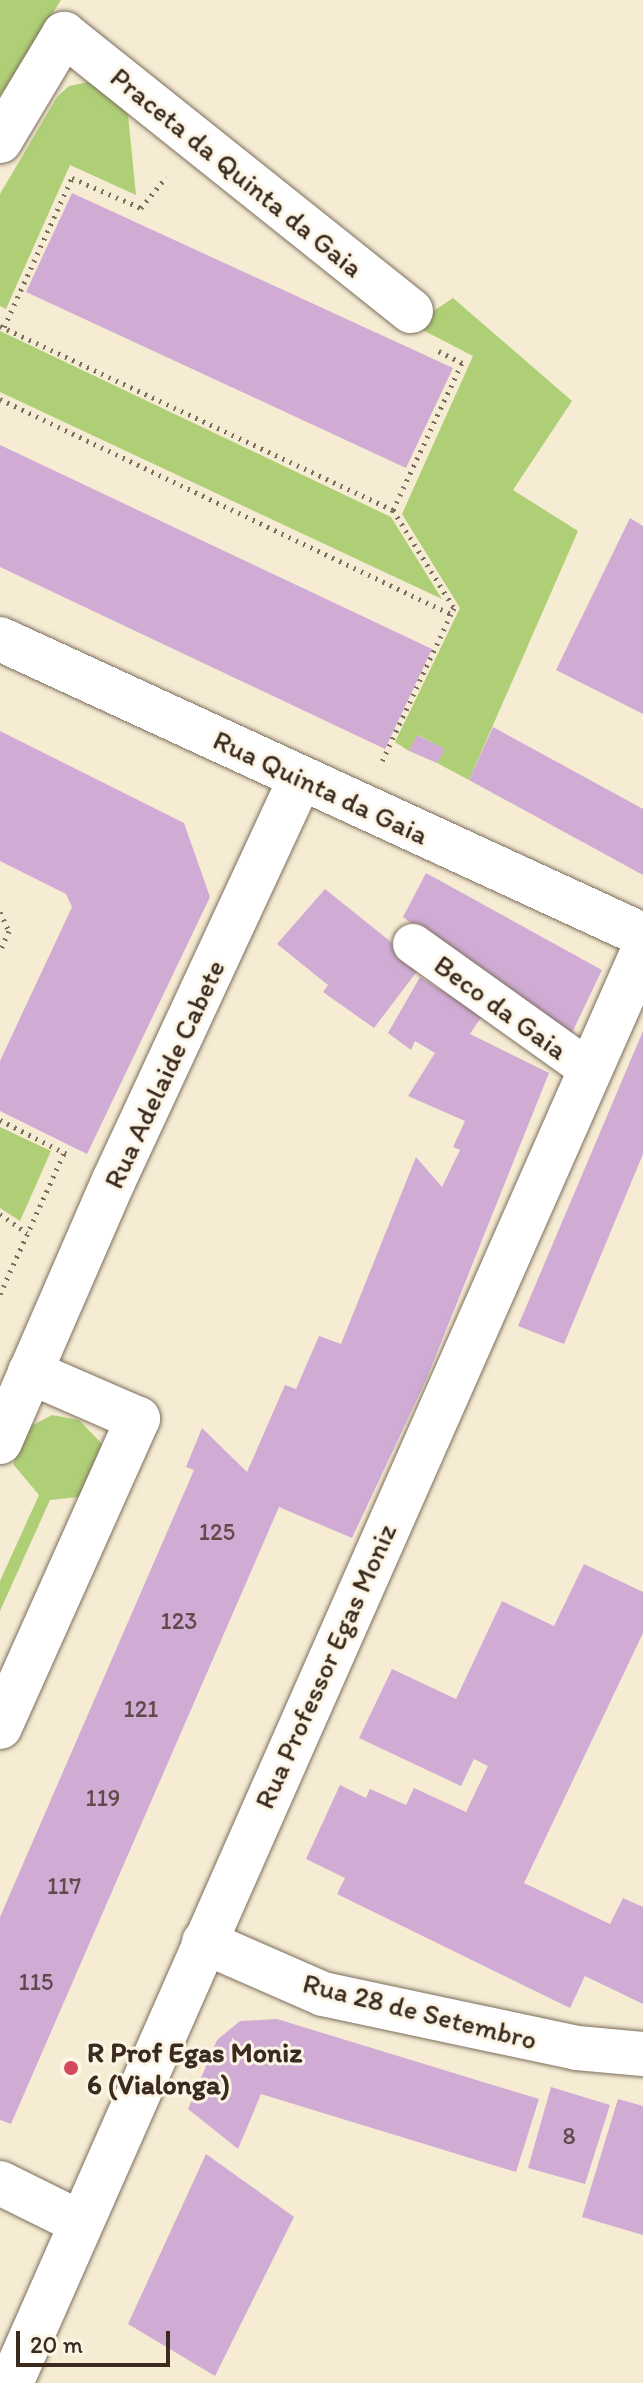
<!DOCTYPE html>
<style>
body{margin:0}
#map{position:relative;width:643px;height:2383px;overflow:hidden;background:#f6ebd3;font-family:Itim,sans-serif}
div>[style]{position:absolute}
.green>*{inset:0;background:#afcf77}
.building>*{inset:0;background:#d0acd5}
.path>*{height:5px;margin-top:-2.5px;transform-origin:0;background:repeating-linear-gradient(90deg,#7c6e5d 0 2px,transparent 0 8px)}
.roads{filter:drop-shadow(0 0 2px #7c6e5d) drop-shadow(0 0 2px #7c6e5d)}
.pedestrian>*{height:40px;margin:-20px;padding:0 20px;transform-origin:20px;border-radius:20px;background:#fff}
.minor>*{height:44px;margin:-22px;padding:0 22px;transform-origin:22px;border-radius:22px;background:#fff}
.tertiary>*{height:44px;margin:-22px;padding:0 22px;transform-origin:22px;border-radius:22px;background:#fff}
.dots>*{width:22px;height:22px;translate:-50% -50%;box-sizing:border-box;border:4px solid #fcf5e5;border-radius:50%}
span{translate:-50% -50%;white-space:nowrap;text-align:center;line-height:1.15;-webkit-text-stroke:6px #fcf5e5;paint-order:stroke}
.number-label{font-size:24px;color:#604a4c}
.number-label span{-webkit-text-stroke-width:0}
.street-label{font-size:28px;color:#3b2a1e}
.poi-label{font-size:28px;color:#3b2a1e;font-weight:700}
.left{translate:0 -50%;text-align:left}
.scale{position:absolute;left:16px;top:2331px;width:154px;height:36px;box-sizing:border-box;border:4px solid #3b2a1e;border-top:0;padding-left:10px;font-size:24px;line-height:28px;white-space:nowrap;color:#3b2a1e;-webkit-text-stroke:6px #fcf5e5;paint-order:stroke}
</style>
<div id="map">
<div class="green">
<i style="clip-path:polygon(0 0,61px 0,0 96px)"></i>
<i style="clip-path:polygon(93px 81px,127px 105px,136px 195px,70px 165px,6px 309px,0 306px,0 194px,57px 97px,69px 86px)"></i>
<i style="clip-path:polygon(453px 298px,572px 401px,513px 490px,578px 531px,469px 780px,437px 763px,444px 749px,418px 735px,409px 751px,395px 742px,460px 608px,402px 514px,473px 356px,413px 325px)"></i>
<i style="clip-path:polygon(0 331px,391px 517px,442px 599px,0 392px)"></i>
<i style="clip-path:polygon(0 1127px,51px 1151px,20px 1221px,0 1208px)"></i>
<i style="clip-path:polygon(52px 1415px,79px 1420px,102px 1444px,103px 1468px,89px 1496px,50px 1500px,0 1611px,0 1581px,39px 1495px,13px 1464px,29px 1427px)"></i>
</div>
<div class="building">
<i style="clip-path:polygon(72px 193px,453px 368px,406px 468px,26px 292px)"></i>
<i style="clip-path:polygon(0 445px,432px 649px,385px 749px,0 567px)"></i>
<i style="clip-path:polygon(630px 518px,643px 526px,643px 714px,556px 670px)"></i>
<i style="clip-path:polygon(493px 727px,643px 809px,643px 875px,469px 780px)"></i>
<i style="clip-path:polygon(0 731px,184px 823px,210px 897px,87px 1154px,0 1111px,0 1061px,72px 907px,66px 894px,0 861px)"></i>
<i style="clip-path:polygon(417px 735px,445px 749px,437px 763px,409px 751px)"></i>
<i style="clip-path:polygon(426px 873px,602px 970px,569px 1039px,403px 917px)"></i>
<i style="clip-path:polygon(325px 889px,421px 966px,374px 1028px,323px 992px,328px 985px,277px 944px)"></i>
<i style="clip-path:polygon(420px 977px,482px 1016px,470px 1034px,549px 1073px,426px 1380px,352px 1538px,279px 1507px,11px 2124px,0 2120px,0 1917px,194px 1470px,186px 1467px,202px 1428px,247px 1472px,285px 1385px,296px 1389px,319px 1336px,341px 1344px,416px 1157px,442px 1187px,460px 1150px,453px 1147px,465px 1121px,408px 1096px,435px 1053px,415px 1041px,411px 1050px,388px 1033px)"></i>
<i style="clip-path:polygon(643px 1031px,643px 1154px,564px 1344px,518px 1326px)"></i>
<i style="clip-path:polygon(584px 1564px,643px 1592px,643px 1633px,524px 1883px,610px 1924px,623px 1898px,643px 1907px,643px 2004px,585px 1976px,570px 2008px,337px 1894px,345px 1878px,306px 1859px,340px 1785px,366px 1798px,370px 1789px,406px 1805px,414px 1788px,466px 1812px,488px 1766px,474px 1759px,461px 1786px,359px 1738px,392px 1669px,456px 1699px,502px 1601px,554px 1626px)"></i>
<i style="clip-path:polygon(277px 2019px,539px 2099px,516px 2172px,261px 2094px,238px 2149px,188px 2109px,217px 2040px,240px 2021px)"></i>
<i style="clip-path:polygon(551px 2087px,610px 2105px,585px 2184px,528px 2168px)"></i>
<i style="clip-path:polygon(618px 2099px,643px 2106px,643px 2235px,582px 2217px)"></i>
<i style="clip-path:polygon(206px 2154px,294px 2217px,215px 2376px,128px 2324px)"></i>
</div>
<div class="path">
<i style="left:0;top:326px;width:434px;rotate:25.1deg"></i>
<i style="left:393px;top:510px;width:115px;rotate:58.1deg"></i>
<i style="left:454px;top:608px;width:7px;rotate:117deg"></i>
<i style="left:4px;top:327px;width:164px;rotate:-65.5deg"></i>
<i style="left:72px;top:178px;width:75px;rotate:23.5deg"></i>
<i style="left:141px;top:208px;width:40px;rotate:-51deg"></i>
<i style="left:0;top:399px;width:500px;rotate:25.5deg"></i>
<i style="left:451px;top:614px;width:162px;rotate:115.1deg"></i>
<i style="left:393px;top:510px;width:162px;rotate:-64.9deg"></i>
<i style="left:462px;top:363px;width:28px;rotate:-153deg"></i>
<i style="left:0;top:912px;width:21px;rotate:65deg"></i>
<i style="left:9px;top:931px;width:22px;rotate:114deg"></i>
<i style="left:0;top:1120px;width:75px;rotate:26.9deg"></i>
<i style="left:0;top:1214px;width:33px;rotate:35deg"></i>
<i style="left:0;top:1294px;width:155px;rotate:-65.6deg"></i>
</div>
<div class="roads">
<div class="pedestrian">
<i style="left:413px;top:944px;width:215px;rotate:35.5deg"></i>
</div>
<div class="minor">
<i style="left:0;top:141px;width:125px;rotate:-59.1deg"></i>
<i style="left:64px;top:34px;width:444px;rotate:38.6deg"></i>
<i style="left:0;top:639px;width:708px;rotate:24.72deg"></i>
<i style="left:0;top:1442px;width:286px;rotate:-66.5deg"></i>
<i style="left:114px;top:1180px;width:443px;rotate:-65.1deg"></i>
<i style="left:0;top:1727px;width:338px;rotate:-65.9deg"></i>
<i style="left:138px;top:1419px;width:118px;rotate:-156.5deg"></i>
<i style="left:0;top:2183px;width:90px;rotate:26.3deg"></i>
</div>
<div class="tertiary">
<i style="left:204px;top:1942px;width:130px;rotate:23.6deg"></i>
<i style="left:323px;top:1994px;width:260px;rotate:12deg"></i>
<i style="left:577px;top:2048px;width:66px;rotate:5.2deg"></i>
<i style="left:11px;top:2383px;width:1565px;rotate:-66.19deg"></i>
</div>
</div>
<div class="dots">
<i style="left:71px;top:2068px;background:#d1495b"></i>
</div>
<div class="number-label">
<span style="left:217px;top:1532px">125</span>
<span style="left:179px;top:1621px">123</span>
<span style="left:141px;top:1709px">121</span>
<span style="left:103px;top:1798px">119</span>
<span style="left:64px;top:1886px">117</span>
<span style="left:36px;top:1982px">115</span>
<span style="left:569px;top:2136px">8</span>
</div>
<div class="street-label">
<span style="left:237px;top:172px;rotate:39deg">Praceta da Quinta da Gaia</span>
<span style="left:321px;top:787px;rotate:25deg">Rua Quinta da Gaia</span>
<span style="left:501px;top:1007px;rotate:36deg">Beco da Gaia</span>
<span style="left:164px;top:1074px;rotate:-65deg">Rua Adelaide Cabete</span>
<span style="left:325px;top:1666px;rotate:-66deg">Rua Professor Egas Moniz</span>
<span style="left:420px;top:2011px;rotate:14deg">Rua 28 de Setembro</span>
</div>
<div class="poi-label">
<span class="left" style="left:87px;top:2068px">R Prof Egas Moniz<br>6 (Vialonga)</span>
</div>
<div class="scale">20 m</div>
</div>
